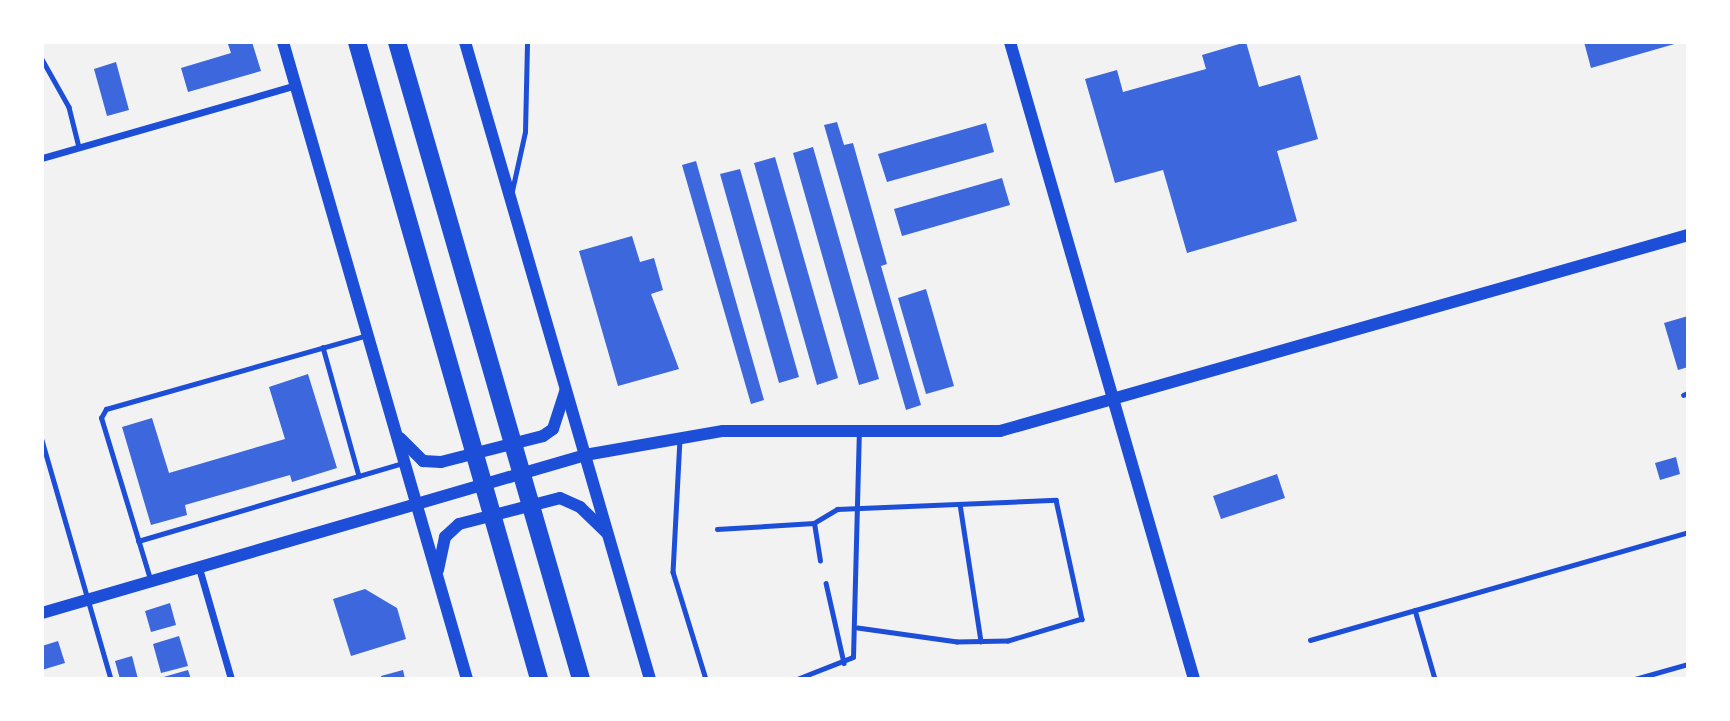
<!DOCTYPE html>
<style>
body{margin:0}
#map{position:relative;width:1730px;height:721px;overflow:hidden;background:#f2f2f2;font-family:"Fira Sans Condensed",sans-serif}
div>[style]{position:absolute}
.building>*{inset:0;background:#3d67dc}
.service>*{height:4.5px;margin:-2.25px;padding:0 2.25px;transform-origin:2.25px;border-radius:2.25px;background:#1d4ed8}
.minor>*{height:7px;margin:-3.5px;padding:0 3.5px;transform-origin:3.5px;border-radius:3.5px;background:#1d4ed8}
.tertiary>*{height:12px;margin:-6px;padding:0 6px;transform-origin:6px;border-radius:6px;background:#1d4ed8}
.secondary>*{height:12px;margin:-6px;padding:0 6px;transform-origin:6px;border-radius:6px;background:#1d4ed8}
.motorway>*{height:18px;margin:-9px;padding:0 9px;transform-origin:9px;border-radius:9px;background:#1d4ed8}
span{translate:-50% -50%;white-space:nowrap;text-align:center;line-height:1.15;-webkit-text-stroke:5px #fff;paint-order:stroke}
.frame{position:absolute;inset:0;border:44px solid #fff;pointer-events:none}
</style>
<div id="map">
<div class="building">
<i style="clip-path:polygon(252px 42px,261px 71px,188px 92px,181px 68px,231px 53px,228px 44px)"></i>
<i style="clip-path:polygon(1246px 42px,1259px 87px,1300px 75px,1318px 139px,1277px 151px,1297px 221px,1187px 253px,1163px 170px,1115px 183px,1085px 79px,1117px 70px,1123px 92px,1206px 69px,1202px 55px)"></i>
<i style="clip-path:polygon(1584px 42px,1678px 42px,1678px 43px,1591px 68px)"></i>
<i style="clip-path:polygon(116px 62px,129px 110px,107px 116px,94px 69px)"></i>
<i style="clip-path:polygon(837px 122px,844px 145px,853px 143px,887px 264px,881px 266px,921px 405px,906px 410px,824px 125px)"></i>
<i style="clip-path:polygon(986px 123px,994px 152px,887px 182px,878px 154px)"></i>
<i style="clip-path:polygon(813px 147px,879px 379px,859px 385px,793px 153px)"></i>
<i style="clip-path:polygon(775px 157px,838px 378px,817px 385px,754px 163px)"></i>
<i style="clip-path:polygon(696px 161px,764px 400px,751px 404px,682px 165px)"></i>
<i style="clip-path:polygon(740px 169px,799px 377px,779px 383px,720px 174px)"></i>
<i style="clip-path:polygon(1002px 178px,1010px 205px,902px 236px,894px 209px)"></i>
<i style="clip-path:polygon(632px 236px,640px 262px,654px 258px,663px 290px,651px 294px,679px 369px,618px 386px,579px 251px)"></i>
<i style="clip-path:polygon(926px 289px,954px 386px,926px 394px,898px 298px)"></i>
<i style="clip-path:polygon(1688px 316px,1688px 367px,1678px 370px,1664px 323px)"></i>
<i style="clip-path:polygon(308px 374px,337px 468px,292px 482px,290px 475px,185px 505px,187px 515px,151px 525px,122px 427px,152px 418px,169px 473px,285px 439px,269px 387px)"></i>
<i style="clip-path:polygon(1676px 457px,1680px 474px,1660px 480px,1655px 463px)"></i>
<i style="clip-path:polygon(1277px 474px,1285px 498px,1221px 519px,1213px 496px)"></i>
<i style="clip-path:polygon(365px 589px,397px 608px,406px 639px,351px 656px,333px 599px)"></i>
<i style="clip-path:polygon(170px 603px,176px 625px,151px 632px,145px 611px)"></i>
<i style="clip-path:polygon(179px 636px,188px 666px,161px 673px,153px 644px)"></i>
<i style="clip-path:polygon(58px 641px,65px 663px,42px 670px,42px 646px)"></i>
<i style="clip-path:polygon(132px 656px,138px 679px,120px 679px,115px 661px)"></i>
<i style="clip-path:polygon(188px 670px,191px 679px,160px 679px,160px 678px)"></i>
<i style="clip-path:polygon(403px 670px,405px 679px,382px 679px,381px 676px)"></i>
</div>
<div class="service">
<i style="left:42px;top:59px;width:55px;rotate:60.6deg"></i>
<i style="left:69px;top:107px;width:41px;rotate:76deg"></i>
<i style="left:512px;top:191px;width:60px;rotate:-77.6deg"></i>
<i style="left:525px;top:132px;width:90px;rotate:-88.7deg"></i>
<i style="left:323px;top:347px;width:134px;rotate:74.4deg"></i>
<i style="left:1683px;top:395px;width:5px;rotate:-22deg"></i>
<i style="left:680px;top:439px;width:133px;rotate:93deg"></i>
<i style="left:673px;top:572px;width:112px;rotate:72.9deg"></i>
<i style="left:42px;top:440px;width:249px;rotate:73.9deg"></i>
<i style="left:960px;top:504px;width:139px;rotate:81.3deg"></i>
<i style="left:717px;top:529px;width:97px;rotate:-3.5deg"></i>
<i style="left:138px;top:541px;width:276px;rotate:-16.4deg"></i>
<i style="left:820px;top:561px;width:38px;rotate:-99deg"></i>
<i style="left:814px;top:523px;width:27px;rotate:-31deg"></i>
<i style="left:837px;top:509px;width:219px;rotate:-2.4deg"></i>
<i style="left:1056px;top:500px;width:122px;rotate:77.7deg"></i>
<i style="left:1082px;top:619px;width:77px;rotate:163.4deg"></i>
<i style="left:1008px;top:641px;width:51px;rotate:178.9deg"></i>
<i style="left:957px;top:642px;width:100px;rotate:-172deg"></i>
<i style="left:150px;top:579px;width:168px;rotate:-106.9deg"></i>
<i style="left:101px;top:418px;width:10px;rotate:-61deg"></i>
<i style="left:106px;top:409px;width:271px;rotate:-15.8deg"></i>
<i style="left:826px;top:583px;width:82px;rotate:77.3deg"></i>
<i style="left:1415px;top:610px;width:72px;rotate:73.8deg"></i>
<i style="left:1310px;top:640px;width:393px;rotate:-15.9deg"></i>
<i style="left:797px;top:679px;width:60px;rotate:-21.4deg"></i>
<i style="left:853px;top:657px;width:223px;rotate:-88.5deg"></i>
<i style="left:1635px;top:679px;width:55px;rotate:-15.8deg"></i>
</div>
<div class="minor">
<i style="left:42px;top:158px;width:264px;rotate:-16deg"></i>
<i style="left:199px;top:568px;width:116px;rotate:73.9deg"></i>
</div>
<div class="tertiary">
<i style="left:1010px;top:42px;width:663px;rotate:73.89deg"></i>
<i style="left:585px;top:455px;width:140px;rotate:-9.9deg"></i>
<i style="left:723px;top:431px;width:277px"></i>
<i style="left:1000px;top:431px;width:715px;rotate:-15.9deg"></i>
</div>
<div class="secondary">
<i style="left:283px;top:42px;width:663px;rotate:73.89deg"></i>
<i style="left:465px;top:42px;width:663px;rotate:73.81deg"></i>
<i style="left:400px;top:438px;width:33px;rotate:45deg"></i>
<i style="left:423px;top:461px;width:18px;rotate:3deg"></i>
<i style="left:441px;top:462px;width:105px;rotate:-14.3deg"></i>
<i style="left:543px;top:436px;width:12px;rotate:-35deg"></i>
<i style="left:553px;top:429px;width:40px;rotate:-72deg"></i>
<i style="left:438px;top:570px;width:34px;rotate:-78deg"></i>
<i style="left:445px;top:537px;width:19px;rotate:-43deg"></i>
<i style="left:459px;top:524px;width:104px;rotate:-14.4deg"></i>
<i style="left:560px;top:498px;width:22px;rotate:24deg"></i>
<i style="left:580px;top:507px;width:37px;rotate:44deg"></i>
<i style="left:42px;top:613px;width:566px;rotate:-16.22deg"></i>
</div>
<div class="motorway">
<i style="left:357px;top:42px;width:662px;rotate:74.05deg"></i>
<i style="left:397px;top:42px;width:663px;rotate:73.89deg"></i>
</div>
<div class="frame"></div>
</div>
